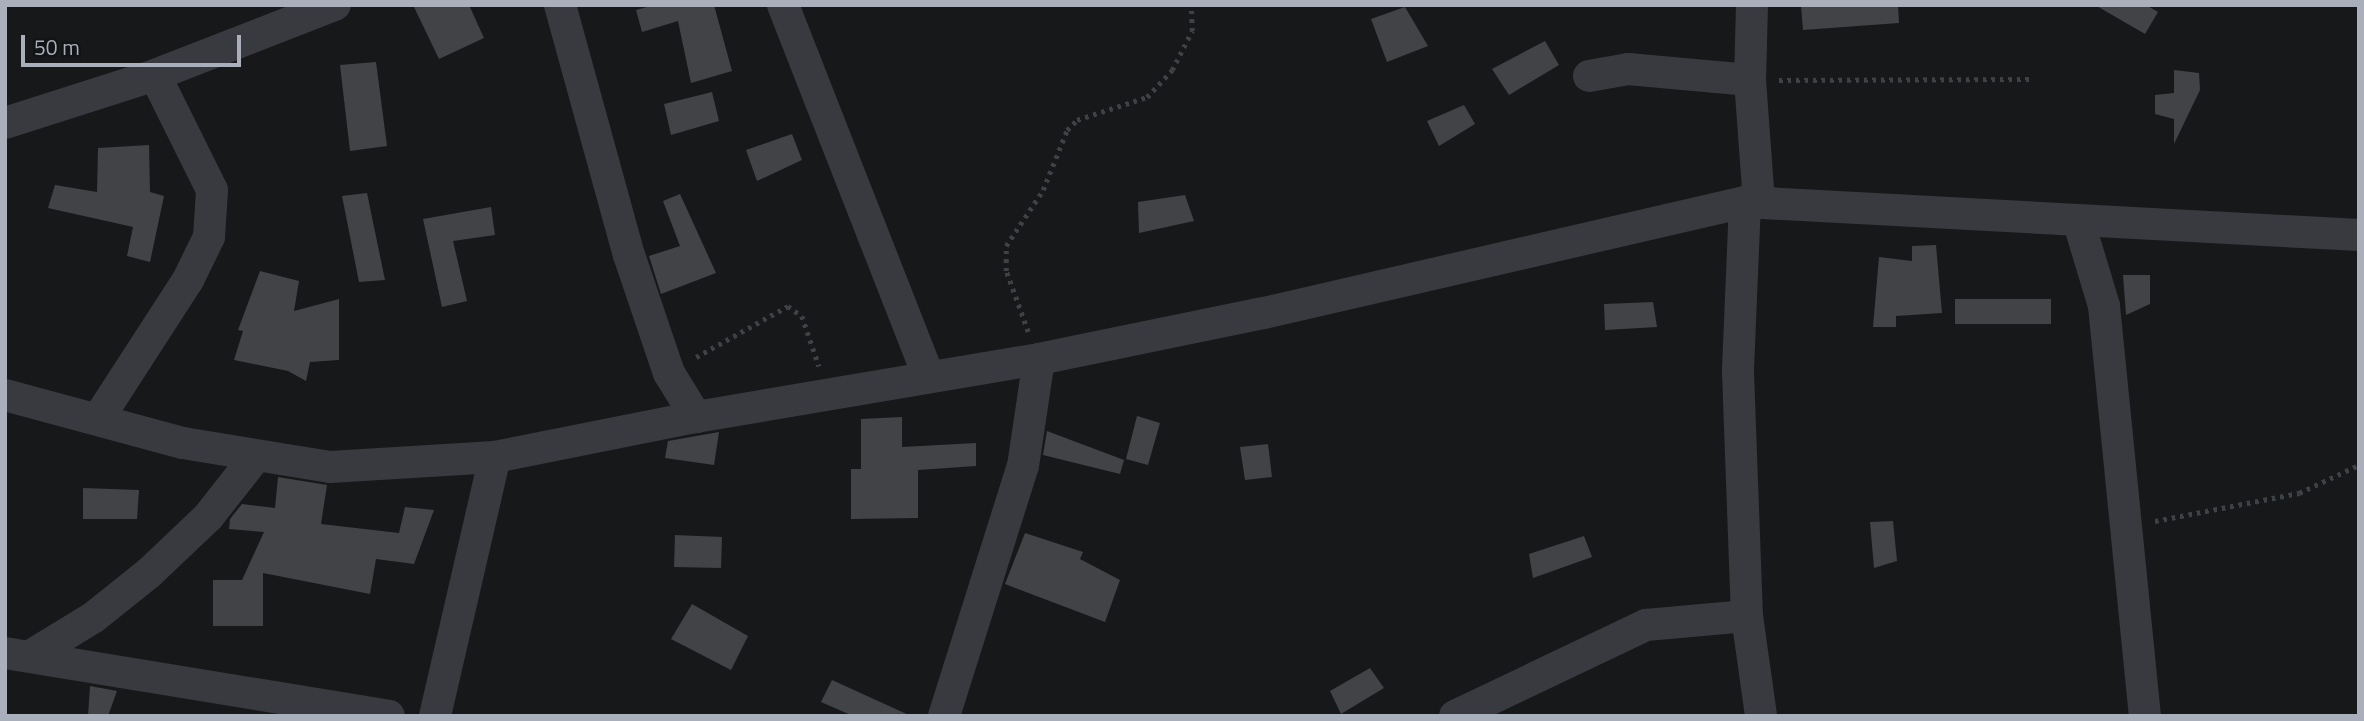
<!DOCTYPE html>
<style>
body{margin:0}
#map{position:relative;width:2364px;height:721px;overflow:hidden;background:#17181a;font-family:"Titillium Web",sans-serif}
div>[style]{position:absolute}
.building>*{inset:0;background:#414347}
.path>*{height:4.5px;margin-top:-2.25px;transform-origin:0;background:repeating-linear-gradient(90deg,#3e4146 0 3.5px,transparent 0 8.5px)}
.minor>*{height:32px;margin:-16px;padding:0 16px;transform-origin:16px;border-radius:16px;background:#383a3f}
span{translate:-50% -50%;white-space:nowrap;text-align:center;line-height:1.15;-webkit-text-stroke:7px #121315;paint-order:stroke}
.frame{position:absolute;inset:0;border:7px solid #a9b0bb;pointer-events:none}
.scale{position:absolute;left:21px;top:35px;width:220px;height:32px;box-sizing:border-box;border:4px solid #a9b0bb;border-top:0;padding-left:9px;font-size:21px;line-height:24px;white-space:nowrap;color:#a9b0bb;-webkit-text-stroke:5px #121315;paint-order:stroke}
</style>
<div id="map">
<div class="building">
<i style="clip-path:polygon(413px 5px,469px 5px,484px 38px,439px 59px)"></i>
<i style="clip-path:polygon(654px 5px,714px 5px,732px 71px,691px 83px,678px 21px,642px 32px,636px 10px)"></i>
<i style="clip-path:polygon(1801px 5px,1898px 5px,1899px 23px,1803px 30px)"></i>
<i style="clip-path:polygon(2095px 5px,2146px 5px,2158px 12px,2145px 34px)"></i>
<i style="clip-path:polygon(1405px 7px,1428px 46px,1387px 62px,1371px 19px)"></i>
<i style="clip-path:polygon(1545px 41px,1559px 65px,1509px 95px,1492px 69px)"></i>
<i style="clip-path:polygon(376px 62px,387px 146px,350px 151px,340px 65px)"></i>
<i style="clip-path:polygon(2174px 70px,2199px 73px,2200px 90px,2174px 144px,2174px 119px,2155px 114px,2155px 95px,2174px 93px)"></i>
<i style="clip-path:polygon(712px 92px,719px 121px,671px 135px,664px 104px)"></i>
<i style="clip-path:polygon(1464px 105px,1475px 124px,1439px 146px,1427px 121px)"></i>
<i style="clip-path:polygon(792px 134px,802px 160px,757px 181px,746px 150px)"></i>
<i style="clip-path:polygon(149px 145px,150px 192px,164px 196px,150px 262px,127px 256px,133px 227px,48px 208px,55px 185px,97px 192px,98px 148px)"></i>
<i style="clip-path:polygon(367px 193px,385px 280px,359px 282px,342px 196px)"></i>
<i style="clip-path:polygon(680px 194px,716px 273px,661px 294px,649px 256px,680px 246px,663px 201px)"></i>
<i style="clip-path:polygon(1185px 195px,1194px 221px,1139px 233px,1138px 202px)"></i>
<i style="clip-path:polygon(491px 207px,495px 235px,453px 241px,467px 301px,442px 307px,423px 219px)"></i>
<i style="clip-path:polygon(1936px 245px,1942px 313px,1896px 316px,1896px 327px,1873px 327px,1879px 257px,1912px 261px,1912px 246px)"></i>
<i style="clip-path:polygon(260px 271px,299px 281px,294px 311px,339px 299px,339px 360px,310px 362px,306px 381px,288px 371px,234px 360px,243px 331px,238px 330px)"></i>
<i style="clip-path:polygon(2123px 275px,2150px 275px,2150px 304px,2126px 315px)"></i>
<i style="clip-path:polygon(1955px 299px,2051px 299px,2051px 324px,1955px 324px)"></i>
<i style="clip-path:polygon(1653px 302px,1657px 327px,1605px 330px,1604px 304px)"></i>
<i style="clip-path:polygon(1137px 416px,1160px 423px,1148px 465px,1126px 459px)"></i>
<i style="clip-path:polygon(902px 417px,902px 447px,976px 443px,976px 466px,918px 470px,918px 518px,851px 519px,851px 469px,861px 469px,861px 419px)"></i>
<i style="clip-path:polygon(1047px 431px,1124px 460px,1120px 474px,1043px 455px)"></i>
<i style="clip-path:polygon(719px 432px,714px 465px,665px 458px,668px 441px)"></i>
<i style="clip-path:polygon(1268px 444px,1272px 477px,1245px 480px,1240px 447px)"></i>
<i style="clip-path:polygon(278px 477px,327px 485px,321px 524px,399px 533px,405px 507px,434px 510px,414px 564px,376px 559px,370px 594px,263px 573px,263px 626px,213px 626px,213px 580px,242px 580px,264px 532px,229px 529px,230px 519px,242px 504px,275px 508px)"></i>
<i style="clip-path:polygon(83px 488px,139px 490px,137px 519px,83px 519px)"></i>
<i style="clip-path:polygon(1893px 521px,1897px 561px,1874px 568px,1870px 522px)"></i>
<i style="clip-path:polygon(1025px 533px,1083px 552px,1080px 559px,1120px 580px,1105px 622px,1005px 584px)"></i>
<i style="clip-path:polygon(675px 535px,722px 537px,721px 568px,674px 567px)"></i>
<i style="clip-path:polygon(1584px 536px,1592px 557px,1533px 578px,1529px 554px)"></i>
<i style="clip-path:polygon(692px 604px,748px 636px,731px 670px,671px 639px)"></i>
<i style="clip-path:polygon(1370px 668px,1384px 688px,1341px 714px,1330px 691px)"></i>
<i style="clip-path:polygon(832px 680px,911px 716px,853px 716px,821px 702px)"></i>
<i style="clip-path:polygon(90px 686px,117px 691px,108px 716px,88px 716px)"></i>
</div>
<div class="path">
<i style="left:1779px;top:80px;width:255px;rotate:-0.2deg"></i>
<i style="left:1028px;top:332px;width:65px;rotate:-109.8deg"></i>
<i style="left:1006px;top:271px;width:25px;rotate:-90deg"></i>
<i style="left:1006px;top:246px;width:67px;rotate:-56.5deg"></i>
<i style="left:1043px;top:190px;width:65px;rotate:-68.2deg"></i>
<i style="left:1067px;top:130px;width:14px;rotate:-45deg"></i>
<i style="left:1077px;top:120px;width:74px;rotate:-18.2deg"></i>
<i style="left:1147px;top:97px;width:37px;rotate:-47deg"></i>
<i style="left:1172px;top:70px;width:44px;rotate:-62.9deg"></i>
<i style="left:1192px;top:31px;width:26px;rotate:-92deg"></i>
<i style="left:696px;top:357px;width:105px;rotate:-29deg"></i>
<i style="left:788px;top:306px;width:17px;rotate:36deg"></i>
<i style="left:802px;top:316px;width:53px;rotate:71.2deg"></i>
<i style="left:2155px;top:521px;width:147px;rotate:-11deg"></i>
<i style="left:2299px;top:493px;width:66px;rotate:-25deg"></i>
</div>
<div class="minor">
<i style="left:560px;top:5px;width:259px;rotate:74.6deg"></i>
<i style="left:629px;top:255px;width:125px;rotate:71.3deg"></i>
<i style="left:669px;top:373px;width:52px;rotate:58.5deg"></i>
<i style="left:783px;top:5px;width:400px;rotate:68.6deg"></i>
<i style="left:1752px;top:5px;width:75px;rotate:91.5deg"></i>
<i style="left:1750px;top:80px;width:123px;rotate:85.8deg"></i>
<i style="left:1589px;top:76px;width:40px;rotate:-10deg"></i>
<i style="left:1628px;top:69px;width:122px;rotate:5.2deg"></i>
<i style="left:5px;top:123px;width:157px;rotate:-17.7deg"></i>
<i style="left:155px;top:75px;width:193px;rotate:-21.3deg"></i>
<i style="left:1745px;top:202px;width:170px;rotate:92.4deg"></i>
<i style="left:1738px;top:372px;width:244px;rotate:87.9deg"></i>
<i style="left:1747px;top:616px;width:101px;rotate:82deg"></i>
<i style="left:2079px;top:223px;width:87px;rotate:73.2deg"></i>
<i style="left:2104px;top:306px;width:412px;rotate:84.3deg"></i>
<i style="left:5px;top:395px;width:184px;rotate:15.1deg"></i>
<i style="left:183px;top:443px;width:149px;rotate:9.3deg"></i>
<i style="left:330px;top:467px;width:165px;rotate:-3.5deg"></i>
<i style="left:495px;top:457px;width:205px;rotate:-11.3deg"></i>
<i style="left:696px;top:417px;width:348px;rotate:-9.6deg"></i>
<i style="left:1039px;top:359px;width:230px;rotate:-11.6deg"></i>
<i style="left:1264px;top:313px;width:494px;rotate:-13deg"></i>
<i style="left:1745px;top:202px;width:615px;rotate:3.08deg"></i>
<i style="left:98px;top:419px;width:166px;rotate:-57.1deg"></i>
<i style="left:188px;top:280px;width:48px;rotate:-64deg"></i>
<i style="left:209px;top:237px;width:47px;rotate:-86.3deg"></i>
<i style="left:212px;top:190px;width:128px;rotate:-116.4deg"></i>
<i style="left:5px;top:653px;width:389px;rotate:9.3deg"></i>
<i style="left:32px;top:655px;width:73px;rotate:-31.5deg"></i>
<i style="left:94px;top:617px;width:70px;rotate:-38.7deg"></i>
<i style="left:149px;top:573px;width:81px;rotate:-43.5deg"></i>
<i style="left:208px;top:517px;width:78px;rotate:-51.8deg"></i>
<i style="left:435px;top:716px;width:266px;rotate:-77deg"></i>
<i style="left:944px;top:716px;width:262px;rotate:-72.5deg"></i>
<i style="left:1023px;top:466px;width:108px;rotate:-81.5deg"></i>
<i style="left:1455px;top:716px;width:212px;rotate:-25.5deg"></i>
<i style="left:1646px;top:625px;width:101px;rotate:-5.1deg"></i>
</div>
<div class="frame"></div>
<div class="scale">50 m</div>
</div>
